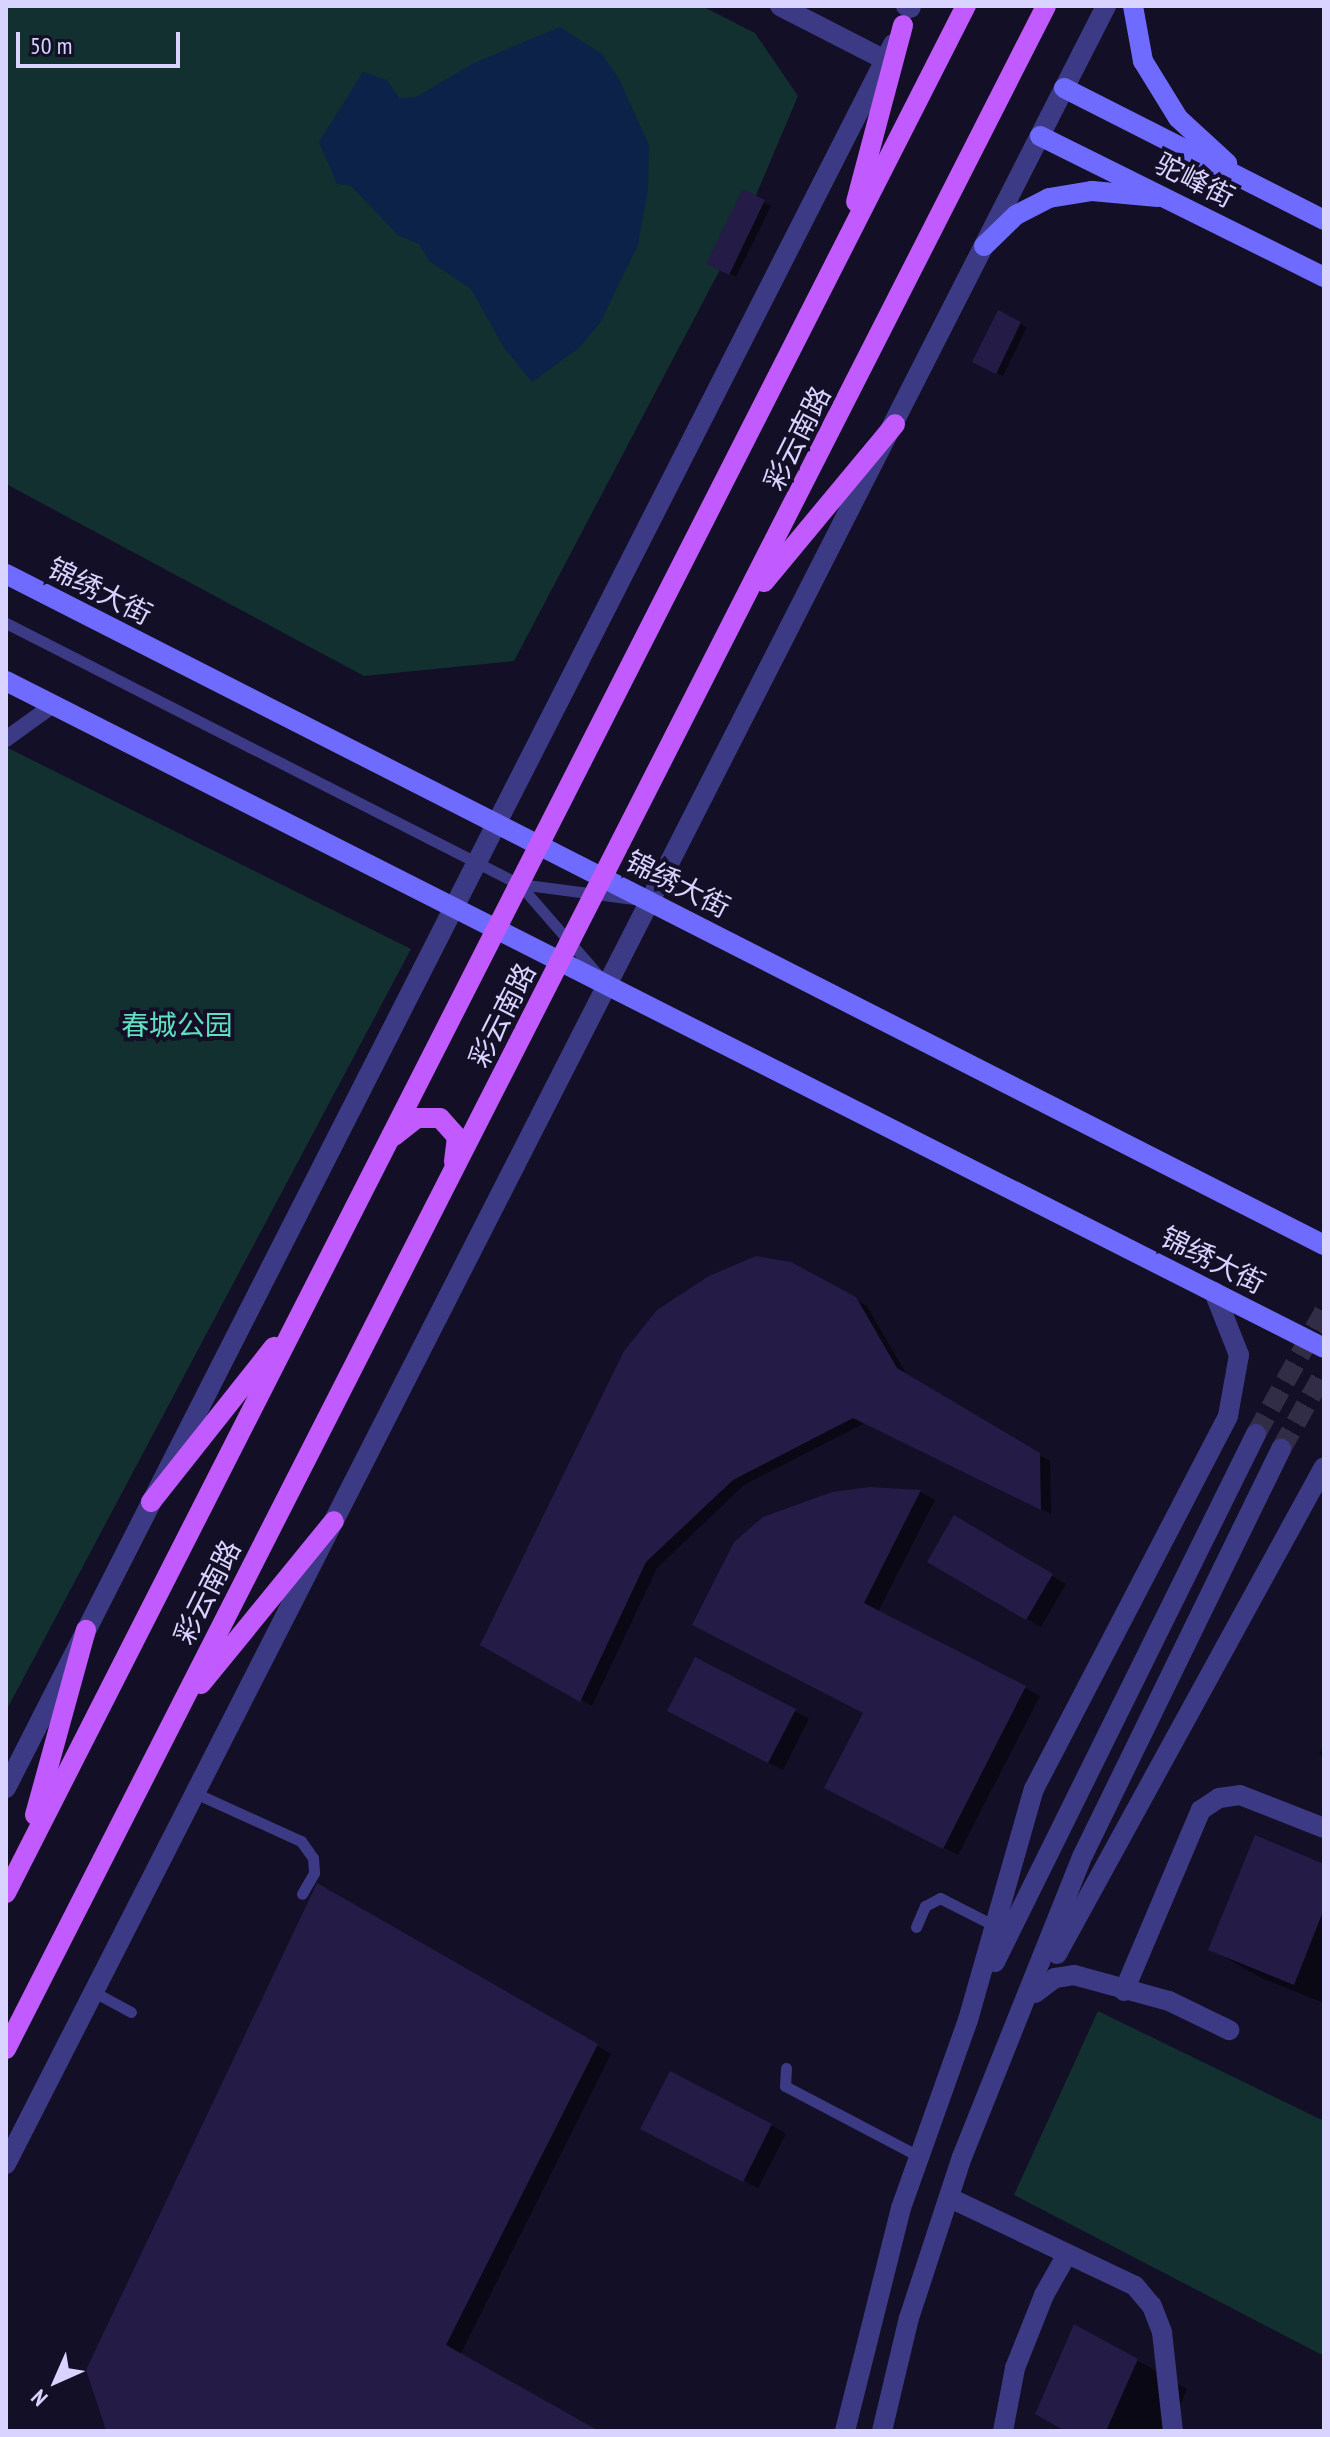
<!DOCTYPE html>
<meta charset="utf-8">
<style>
body{margin:0}
#map{position:relative;width:1330px;height:2437px;overflow:hidden;background:#130f26;font-family:"PT Sans Narrow","Noto Sans SC",sans-serif}
div>[style]{position:absolute}
.green>*{inset:0;background:#12302f}
.water>*{inset:0;background:#0c2248}
.shadow>*{inset:0;background:#0007}
.building>*{inset:0;background:#241b47}
.tertiary-tunnel>*{height:20px;margin-top:-10px;transform-origin:0;background:repeating-linear-gradient(90deg,#312d47 0 20px,transparent 0 30px)}
.service>*{height:11px;margin:-5.5px;padding:0 5.5px;transform-origin:5.5px;border-radius:5.5px;background:#3d3a85}
.pedestrian>*{height:16px;margin:-8px;padding:0 8px;transform-origin:8px;border-radius:8px;background:#3d3a85}
.minor>*{height:20px;margin:-10px;padding:0 10px;transform-origin:10px;border-radius:10px;background:#3d3a85}
.tertiary>*{height:20px;margin:-10px;padding:0 10px;transform-origin:10px;border-radius:10px;background:#3d3a85}
.secondary>*{height:20px;margin:-10px;padding:0 10px;transform-origin:10px;border-radius:10px;background:#6f6bff}
.primary>*{height:20px;margin:-10px;padding:0 10px;transform-origin:10px;border-radius:10px;background:#c25bff}
span{translate:-50% -50%;white-space:nowrap;text-align:center;line-height:1.15;-webkit-text-stroke:8px #130f26;paint-order:stroke}
.street-label{font-size:28px;color:#d9d4ff}
.park-label{font-size:28px;color:#5fe0c0}
.frame{position:absolute;inset:0;border:8px solid #d9d4ff;pointer-events:none}
.north{position:absolute;left:16px;top:2341px;width:80px;height:80px;-webkit-text-stroke:6px #130f26;paint-order:stroke;rotate:225deg;font-size:22px;font-weight:700;line-height:32px;text-align:center;color:#d9d4ff}
.north::after{content:'';display:block;margin:auto;width:28px;height:36px;background:#d9d4ff;clip-path:polygon(50% 0,100% 100%,50% 72%,0 100%)}
.scale{position:absolute;left:16px;top:32px;width:164px;height:36px;box-sizing:border-box;border:4px solid #d9d4ff;border-top:0;padding-left:10px;font-size:24px;line-height:28px;white-space:nowrap;color:#d9d4ff;-webkit-text-stroke:6px #130f26;paint-order:stroke}
</style>
<div id="map">
<div class="green">
<i style="clip-path:polygon(6px 6px,702px 6px,755px 33px,798px 96px,743px 226px,514px 661px,364px 676px,6px 484px)"></i>
<i style="clip-path:polygon(6px 747px,411px 949px,6px 1711px)"></i>
<i style="clip-path:polygon(1098px 2011px,1324px 2121px,1324px 2356px,1014px 2195px)"></i>
</div>
<div class="water">
<i style="clip-path:polygon(560px 27px,602px 54px,619px 79px,649px 145px,648px 190px,638px 245px,600px 323px,579px 348px,532px 382px,504px 348px,471px 289px,429px 261px,419px 244px,398px 235px,351px 186px,337px 184px,319px 142px,363px 72px,387px 80px,399px 98px,416px 97px,472px 64px)"></i>
</div>
<div class="shadow">
<i style="clip-path:polygon(744px 192px,771px 206px,736px 277px,709px 263px)"></i>
<i style="clip-path:polygon(998px 313px,1027px 327px,1003px 376px,981px 365px)"></i>
<i style="clip-path:polygon(790px 1264px,867px 1306px,908px 1377px,1050px 1461px,1051px 1514px,865px 1423px,744px 1485px,657px 1568px,592px 1706px,483px 1644px)"></i>
<i style="clip-path:polygon(870px 1489px,921px 1492px,935px 1500px,878px 1612px,1040px 1696px,958px 1855px,841px 1795px,865px 1713px,709px 1632px)"></i>
<i style="clip-path:polygon(954px 1518px,1066px 1584px,1041px 1627px,929px 1561px)"></i>
<i style="clip-path:polygon(795px 1711px,809px 1719px,783px 1770px,684px 1718px)"></i>
<i style="clip-path:polygon(1324px 1745px,1324px 1757px,1319px 1754px)"></i>
<i style="clip-path:polygon(1324px 1866px,1324px 2003px,1261px 1978px,1211px 1949px)"></i>
<i style="clip-path:polygon(318px 1886px,611px 2054px,460px 2355px,595px 2431px,107px 2429px)"></i>
<i style="clip-path:polygon(771px 2125px,786px 2134px,758px 2188px,657px 2137px)"></i>
<i style="clip-path:polygon(1137px 2360px,1187px 2389px,1169px 2431px,1069px 2431px)"></i>
</div>
<div class="building">
<i style="clip-path:polygon(743px 189px,765px 200px,729px 275px,706px 264px)"></i>
<i style="clip-path:polygon(998px 310px,1021px 322px,996px 374px,972px 362px)"></i>
<i style="clip-path:polygon(756px 1256px,791px 1262px,856px 1297px,897px 1368px,1040px 1453px,1041px 1510px,853px 1418px,733px 1480px,646px 1562px,580px 1702px,480px 1645px,624px 1351px,657px 1310px,709px 1276px)"></i>
<i style="clip-path:polygon(870px 1487px,921px 1490px,864px 1603px,1026px 1686px,943px 1849px,824px 1788px,863px 1713px,692px 1625px,734px 1542px,763px 1517px,832px 1492px)"></i>
<i style="clip-path:polygon(954px 1515px,1053px 1574px,1026px 1620px,927px 1562px)"></i>
<i style="clip-path:polygon(695px 1657px,796px 1709px,768px 1763px,667px 1711px)"></i>
<i style="clip-path:polygon(1255px 1835px,1324px 1864px,1324px 1909px,1294px 1985px,1208px 1950px)"></i>
<i style="clip-path:polygon(317px 1883px,598px 2044px,446px 2345px,599px 2431px,106px 2430px,86px 2370px)"></i>
<i style="clip-path:polygon(670px 2071px,772px 2124px,743px 2182px,640px 2129px)"></i>
<i style="clip-path:polygon(1074px 2324px,1138px 2359px,1106px 2431px,1065px 2431px,1035px 2414px)"></i>
</div>
<div class="tertiary-tunnel">
<i style="left:1256px;top:1434px;width:140px;rotate:-60.9deg"></i>
<i style="left:1281px;top:1449px;width:87px;rotate:-60.5deg"></i>
</div>
<div class="service">
<i style="left:6px;top:623px;width:576px;rotate:26.97deg"></i>
<i style="left:519px;top:884px;width:116px;rotate:7.4deg"></i>
<i style="left:519px;top:884px;width:123px;rotate:48.9deg"></i>
<i style="left:195px;top:1793px;width:116px;rotate:24.4deg"></i>
<i style="left:301px;top:1841px;width:21px;rotate:55deg"></i>
<i style="left:313px;top:1858px;width:15px;rotate:86deg"></i>
<i style="left:314px;top:1873px;width:24px;rotate:120deg"></i>
<i style="left:916px;top:1927px;width:23px;rotate:-67deg"></i>
<i style="left:925px;top:1906px;width:17px;rotate:-28deg"></i>
<i style="left:940px;top:1898px;width:62px;rotate:27deg"></i>
<i style="left:94px;top:1992px;width:42px;rotate:28.4deg"></i>
<i style="left:786px;top:2068px;width:18px;rotate:93deg"></i>
<i style="left:785px;top:2086px;width:153px;rotate:27.7deg"></i>
</div>
<div class="pedestrian">
<i style="left:6px;top:739px;width:58px;rotate:-35.9deg"></i>
</div>
<div class="minor">
<i style="left:6px;top:1788px;width:1957px;rotate:-63.04deg"></i>
<i style="left:1124px;top:1991px;width:197px;rotate:-67deg"></i>
<i style="left:1201px;top:1810px;width:22px;rotate:-34deg"></i>
<i style="left:1219px;top:1798px;width:21px;rotate:-8deg"></i>
<i style="left:1240px;top:1795px;width:90px;rotate:21.4deg"></i>
<i style="left:1035px;top:1993px;width:25px;rotate:-37deg"></i>
<i style="left:1055px;top:1978px;width:19px;rotate:-9deg"></i>
<i style="left:1074px;top:1975px;width:98px;rotate:15.3deg"></i>
<i style="left:1169px;top:2001px;width:67px;rotate:25.8deg"></i>
<i style="left:6px;top:2164px;width:2422px;rotate:-62.99deg"></i>
<i style="left:950px;top:2198px;width:205px;rotate:25.4deg"></i>
<i style="left:1135px;top:2286px;width:26px;rotate:50deg"></i>
<i style="left:1152px;top:2306px;width:28px;rotate:69deg"></i>
<i style="left:1162px;top:2332px;width:100px;rotate:83.7deg"></i>
<i style="left:1003px;top:2431px;width:64px;rotate:-79.2deg"></i>
<i style="left:1015px;top:2368px;width:79px;rotate:-68.3deg"></i>
<i style="left:1044px;top:2295px;width:45px;rotate:-60.6deg"></i>
</div>
<div class="tertiary">
<i style="left:780px;top:6px;width:118px;rotate:27.2deg"></i>
<i style="left:906px;top:6px;width:5px;rotate:22deg"></i>
<i style="left:1057px;top:1954px;width:555px;rotate:-61.27deg"></i>
<i style="left:995px;top:1962px;width:589px;rotate:-63.7deg"></i>
<i style="left:845px;top:2431px;width:230px;rotate:-75.9deg"></i>
<i style="left:901px;top:2208px;width:200px;rotate:-70.4deg"></i>
<i style="left:968px;top:2020px;width:240px;rotate:-74.1deg"></i>
<i style="left:1034px;top:1789px;width:420px;rotate:-62.5deg"></i>
<i style="left:1228px;top:1416px;width:62px;rotate:-79.8deg"></i>
<i style="left:1239px;top:1355px;width:68px;rotate:-111.6deg"></i>
<i style="left:882px;top:2431px;width:116px;rotate:-76.6deg"></i>
<i style="left:909px;top:2318px;width:169px;rotate:-71.8deg"></i>
<i style="left:962px;top:2157px;width:325px;rotate:-68.2deg"></i>
<i style="left:1083px;top:1855px;width:452px;rotate:-64deg"></i>
</div>
<div class="secondary">
<i style="left:1133px;top:6px;width:56px;rotate:79.7deg"></i>
<i style="left:1143px;top:61px;width:67px;rotate:58.4deg"></i>
<i style="left:1178px;top:118px;width:67px;rotate:42.6deg"></i>
<i style="left:1064px;top:88px;width:292px;rotate:26.9deg"></i>
<i style="left:1040px;top:136px;width:317px;rotate:26.4deg"></i>
<i style="left:984px;top:246px;width:45px;rotate:-44.1deg"></i>
<i style="left:1016px;top:215px;width:37px;rotate:-27deg"></i>
<i style="left:1049px;top:198px;width:44px;rotate:-9.2deg"></i>
<i style="left:1092px;top:191px;width:66px;rotate:5.2deg"></i>
<i style="left:6px;top:574px;width:1479px;rotate:26.98deg"></i>
<i style="left:6px;top:681px;width:1477px;rotate:26.84deg"></i>
</div>
<div class="primary">
<i style="left:856px;top:202px;width:183px;rotate:-75.1deg"></i>
<i style="left:764px;top:582px;width:205px;rotate:-50.3deg"></i>
<i style="left:394px;top:1136px;width:29px;rotate:-38deg"></i>
<i style="left:417px;top:1118px;width:23px"></i>
<i style="left:440px;top:1118px;width:25px;rotate:48deg"></i>
<i style="left:457px;top:1137px;width:25px;rotate:97deg"></i>
<i style="left:151px;top:1502px;width:198px;rotate:-51.6deg"></i>
<i style="left:201px;top:1684px;width:210px;rotate:-50.8deg"></i>
<i style="left:35px;top:1815px;width:192px;rotate:-74.6deg"></i>
<i style="left:6px;top:1893px;width:2117px;rotate:-63.04deg"></i>
<i style="left:6px;top:2049px;width:2292px;rotate:-63.02deg"></i>
</div>
<div class="street-label">
<span style="left:1195px;top:180px;rotate:27deg">驼峰街</span>
<span style="left:797px;top:438px;rotate:-63deg">彩云南路</span>
<span style="left:100px;top:591px;rotate:27deg">锦绣大街</span>
<span style="left:678px;top:884px;rotate:27deg">锦绣大街</span>
<span style="left:502px;top:1015px;rotate:-63deg">彩云南路</span>
<span style="left:1213px;top:1260px;rotate:27deg">锦绣大街</span>
<span style="left:207px;top:1592px;rotate:-63deg">彩云南路</span>
</div>
<div class="park-label">
<span style="left:177px;top:1025px">春城公园</span>
</div>
<div class="frame"></div>
<div class="north">N</div>
<div class="scale">50 m</div>
</div>
